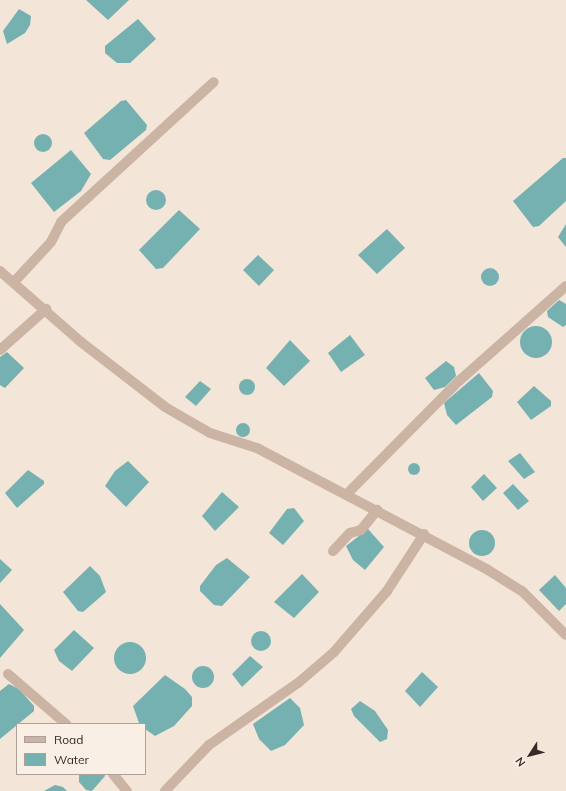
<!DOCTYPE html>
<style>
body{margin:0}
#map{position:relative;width:566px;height:791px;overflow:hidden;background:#f3e5d8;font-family:Mulish,sans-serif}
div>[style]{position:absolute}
.water>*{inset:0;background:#75b1b1}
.round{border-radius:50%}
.minor>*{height:10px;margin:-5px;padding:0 5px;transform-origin:5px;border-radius:5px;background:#cbb4a3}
span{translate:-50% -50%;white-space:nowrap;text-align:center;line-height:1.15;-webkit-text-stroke:3.5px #faefe4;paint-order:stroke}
.legend{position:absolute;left:16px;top:723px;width:130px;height:52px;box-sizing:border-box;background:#faefe4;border:1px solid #aca098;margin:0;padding:5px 7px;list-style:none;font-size:12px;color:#362a26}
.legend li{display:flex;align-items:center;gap:8px;height:20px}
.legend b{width:20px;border:1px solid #aca098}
.north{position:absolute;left:510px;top:735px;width:40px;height:40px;-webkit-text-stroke:3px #faefe4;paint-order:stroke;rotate:234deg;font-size:11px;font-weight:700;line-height:16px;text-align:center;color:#362a26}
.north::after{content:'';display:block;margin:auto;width:14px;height:18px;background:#362a26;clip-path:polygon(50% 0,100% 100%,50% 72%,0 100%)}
</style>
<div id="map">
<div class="water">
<i style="clip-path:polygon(86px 0,129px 0,108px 20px)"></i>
<i style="clip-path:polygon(19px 9px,31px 16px,30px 25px,25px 33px,7px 44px,3px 31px)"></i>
<i style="clip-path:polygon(138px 19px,156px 39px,130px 63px,117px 63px,105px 53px,105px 46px)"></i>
<i style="clip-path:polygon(126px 100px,147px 125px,146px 130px,110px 160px,103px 159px,84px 133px,121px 101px)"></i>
<i class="round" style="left:34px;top:134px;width:18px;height:18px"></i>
<i style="clip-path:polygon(71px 150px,91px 174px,81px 191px,54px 212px,31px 183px)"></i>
<i style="clip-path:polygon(563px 158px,566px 158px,566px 201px,539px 226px,533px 227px,513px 201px)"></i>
<i class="round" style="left:146px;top:190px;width:20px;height:20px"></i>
<i style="clip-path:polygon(179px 210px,200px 229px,163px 268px,156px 269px,139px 250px)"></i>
<i style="clip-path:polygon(566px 224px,566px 247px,558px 237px)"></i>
<i style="clip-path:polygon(387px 229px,405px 248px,377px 274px,358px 255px)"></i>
<i style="clip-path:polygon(258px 255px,274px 270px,259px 286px,243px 270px)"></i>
<i class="round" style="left:481px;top:268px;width:18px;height:18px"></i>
<i style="clip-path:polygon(559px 300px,566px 304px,566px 325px,563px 327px,548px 317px,547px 311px)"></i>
<i class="round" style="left:520px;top:326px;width:32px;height:32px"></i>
<i style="clip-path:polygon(350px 335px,365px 355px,341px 372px,328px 353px)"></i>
<i style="clip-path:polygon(290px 340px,310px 361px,284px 386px,266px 368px)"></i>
<i style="clip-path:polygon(7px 352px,24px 368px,5px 388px,0 385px,0 357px)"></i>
<i style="clip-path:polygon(446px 361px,454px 367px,456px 376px,445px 387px,434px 390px,425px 378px)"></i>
<i style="clip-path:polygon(479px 373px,493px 391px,492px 397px,456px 425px,447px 415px,444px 403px)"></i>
<i class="round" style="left:239px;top:379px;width:16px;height:16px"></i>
<i style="clip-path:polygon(200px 381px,211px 389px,196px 406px,185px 397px)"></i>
<i style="clip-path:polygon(534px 386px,551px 401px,551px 406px,531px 420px,517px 402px)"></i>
<i class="round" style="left:236px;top:423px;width:14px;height:14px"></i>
<i style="clip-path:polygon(520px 453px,535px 472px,524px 479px,508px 461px)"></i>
<i style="clip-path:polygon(128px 461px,149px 482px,126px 507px,105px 486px,115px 471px)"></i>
<i class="round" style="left:408px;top:463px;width:12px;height:12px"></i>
<i style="clip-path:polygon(28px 470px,44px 481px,44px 484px,17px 508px,5px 493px)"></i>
<i style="clip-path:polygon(484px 474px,497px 488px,483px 501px,471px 487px)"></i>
<i style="clip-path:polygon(513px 484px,529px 501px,518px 510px,503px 493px)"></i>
<i style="clip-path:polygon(222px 492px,239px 507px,215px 531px,202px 516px)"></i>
<i style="clip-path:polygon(294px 508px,304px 521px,283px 545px,269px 533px,287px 509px)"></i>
<i style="clip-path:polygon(368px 529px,384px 547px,365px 570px,353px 560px,346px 546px)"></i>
<i class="round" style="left:469px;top:530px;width:26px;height:26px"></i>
<i style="clip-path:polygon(227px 558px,250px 577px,222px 606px,214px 605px,200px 591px,200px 586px,216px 565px)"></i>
<i style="clip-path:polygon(0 559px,12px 570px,0 583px)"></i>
<i style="clip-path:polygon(90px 566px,100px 576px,106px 592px,83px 612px,78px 611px,63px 592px)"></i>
<i style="clip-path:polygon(302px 574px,319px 592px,294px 618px,274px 602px)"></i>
<i style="clip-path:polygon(555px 575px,566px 588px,566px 604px,559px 611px,539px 590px)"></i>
<i style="clip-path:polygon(0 604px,24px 630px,0 658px)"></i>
<i style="clip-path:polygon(74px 630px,94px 648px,72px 671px,59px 661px,54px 650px)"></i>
<i class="round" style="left:251px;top:631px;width:20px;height:20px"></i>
<i class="round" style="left:114px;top:642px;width:32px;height:32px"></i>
<i style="clip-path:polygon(250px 656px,263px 667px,242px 687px,232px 674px)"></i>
<i class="round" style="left:192px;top:666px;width:22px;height:22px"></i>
<i style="clip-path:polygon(422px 672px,438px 687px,420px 707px,405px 691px)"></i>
<i style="clip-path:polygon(165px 675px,185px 689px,192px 697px,192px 706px,174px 726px,155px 736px,145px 729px,145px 724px,139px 723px,133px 706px)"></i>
<i style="clip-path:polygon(9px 684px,19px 689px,34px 706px,34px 711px,0 739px,0 691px)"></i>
<i style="clip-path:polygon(290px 698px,300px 708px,304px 725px,285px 745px,271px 751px,259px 739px,253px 724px)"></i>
<i style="clip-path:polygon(360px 701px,375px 711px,388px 730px,387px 739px,380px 742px,354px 716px,351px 709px)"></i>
<i style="clip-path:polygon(79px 774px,104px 774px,105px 776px,92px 791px,86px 790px,79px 782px)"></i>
<i style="clip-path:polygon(55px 785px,63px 787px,67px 791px,44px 791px)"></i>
</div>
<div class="minor">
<i style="left:0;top:271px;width:108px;rotate:41.2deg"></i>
<i style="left:81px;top:342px;width:106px;rotate:37.7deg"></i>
<i style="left:165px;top:407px;width:52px;rotate:30deg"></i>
<i style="left:210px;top:433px;width:49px;rotate:17.7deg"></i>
<i style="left:257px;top:448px;width:261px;rotate:27.8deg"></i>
<i style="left:488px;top:570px;width:40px;rotate:32deg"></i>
<i style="left:522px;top:591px;width:62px;rotate:45deg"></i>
<i style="left:14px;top:282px;width:54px;rotate:-47.2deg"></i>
<i style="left:51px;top:242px;width:22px;rotate:-63deg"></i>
<i style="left:61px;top:222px;width:207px;rotate:-42.5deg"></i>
<i style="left:0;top:350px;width:62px;rotate:-41.7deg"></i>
<i style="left:346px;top:495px;width:161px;rotate:-45.3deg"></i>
<i style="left:459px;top:381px;width:143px;rotate:-41.6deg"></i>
<i style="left:333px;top:551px;width:25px;rotate:-47deg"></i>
<i style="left:350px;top:533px;width:11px;rotate:-15deg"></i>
<i style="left:361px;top:530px;width:26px;rotate:-51deg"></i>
<i style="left:8px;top:674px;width:77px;rotate:40.8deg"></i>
<i style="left:113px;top:774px;width:22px;rotate:51deg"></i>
<i style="left:165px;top:791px;width:64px;rotate:-46.3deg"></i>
<i style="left:209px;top:745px;width:108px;rotate:-34.9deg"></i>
<i style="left:298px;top:683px;width:48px;rotate:-40.7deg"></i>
<i style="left:334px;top:652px;width:81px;rotate:-49deg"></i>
<i style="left:387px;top:591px;width:68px;rotate:-57deg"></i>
</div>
<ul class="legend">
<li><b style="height:5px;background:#cbb4a3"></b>Road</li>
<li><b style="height:11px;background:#75b1b1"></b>Water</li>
</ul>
<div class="north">N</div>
</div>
